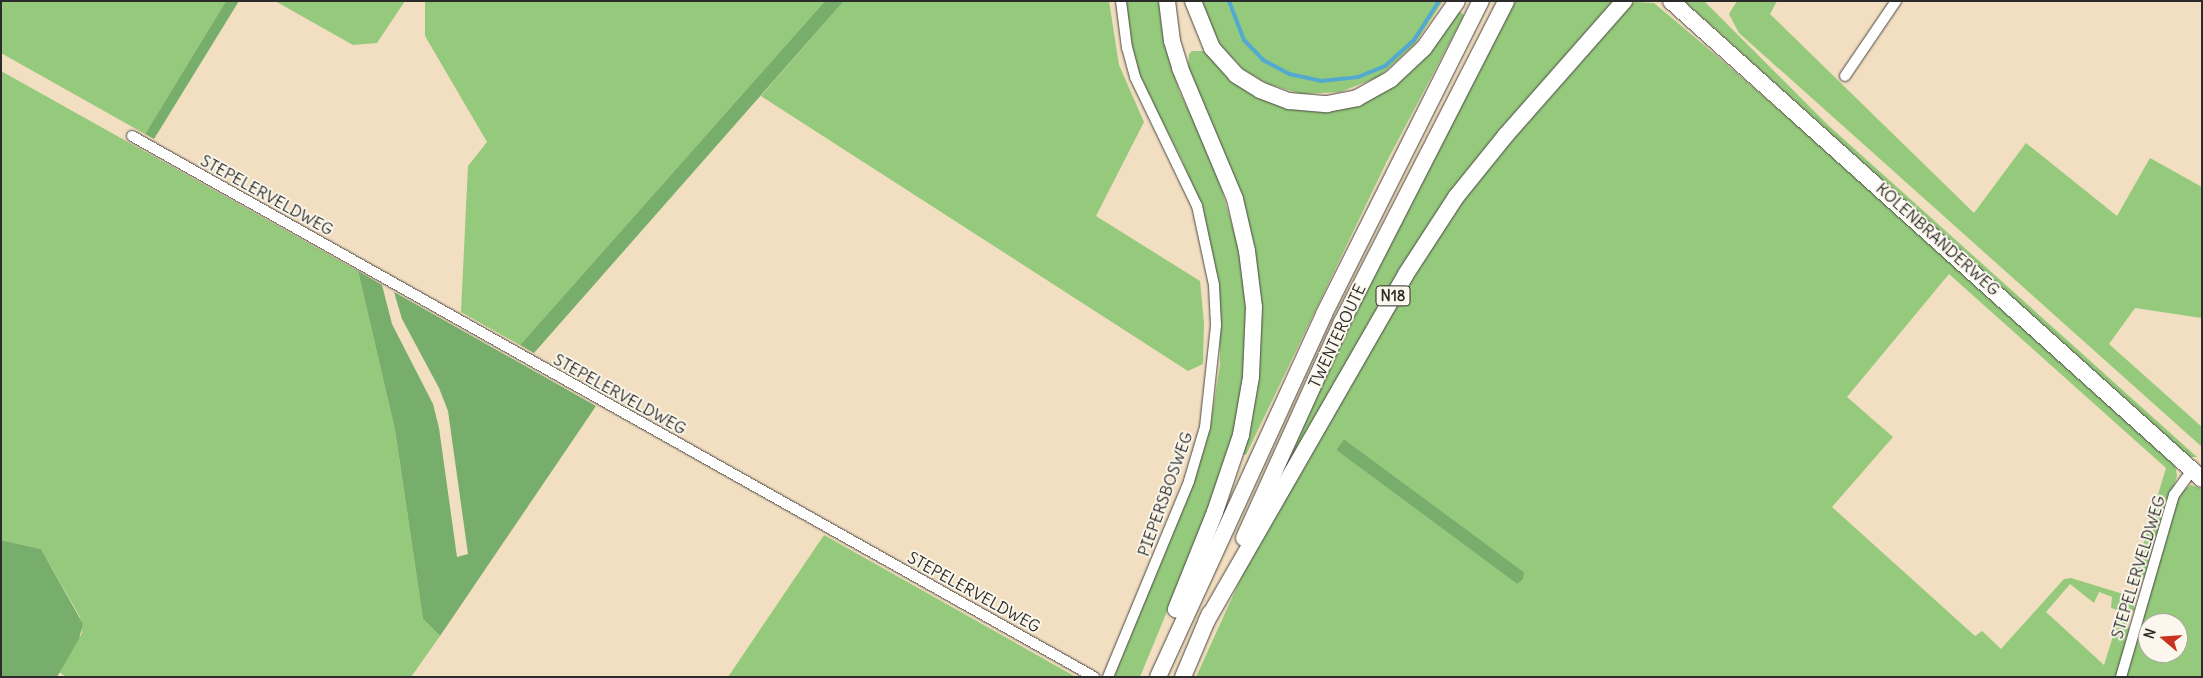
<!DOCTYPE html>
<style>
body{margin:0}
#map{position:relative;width:2203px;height:678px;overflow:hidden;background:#f2dec0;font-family:Delius,sans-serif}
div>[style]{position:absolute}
.green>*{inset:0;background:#95ca7c}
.forest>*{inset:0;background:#78ae6c}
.stream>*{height:4px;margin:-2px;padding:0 2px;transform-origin:2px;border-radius:2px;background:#53a9cf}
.roads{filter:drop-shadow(0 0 1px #494641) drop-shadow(0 0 1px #494641)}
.minor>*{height:10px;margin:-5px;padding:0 5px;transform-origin:5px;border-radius:5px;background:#fff}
.primary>*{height:16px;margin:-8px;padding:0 8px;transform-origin:8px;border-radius:8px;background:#fff}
.trunk>*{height:16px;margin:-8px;padding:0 8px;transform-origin:8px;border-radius:8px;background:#fff}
span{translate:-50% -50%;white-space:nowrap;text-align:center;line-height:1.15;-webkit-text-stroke:4px #fbf7ec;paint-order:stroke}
.shield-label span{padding:1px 4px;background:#fbf7ec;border:1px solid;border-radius:4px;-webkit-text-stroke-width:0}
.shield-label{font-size:15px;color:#2b2b2b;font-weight:700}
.street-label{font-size:16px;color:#2b2b2b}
.frame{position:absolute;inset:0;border:2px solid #2b2b2b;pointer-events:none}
.north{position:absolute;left:2138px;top:613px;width:50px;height:50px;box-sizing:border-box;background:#fbf7ec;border:1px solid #a8a59f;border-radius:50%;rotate:288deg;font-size:14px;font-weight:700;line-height:20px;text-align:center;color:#2b2b2b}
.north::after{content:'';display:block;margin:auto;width:18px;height:22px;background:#c8321e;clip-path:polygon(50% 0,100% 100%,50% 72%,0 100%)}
</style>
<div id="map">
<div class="green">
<i style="clip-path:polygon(1px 1px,226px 1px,145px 134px,1px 53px)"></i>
<i style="clip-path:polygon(275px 1px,405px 1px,377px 43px,353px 45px)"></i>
<i style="clip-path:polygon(425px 1px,825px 1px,520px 345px,461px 312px,468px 166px,487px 142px,425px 36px)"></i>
<i style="clip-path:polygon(844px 1px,1109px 1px,1119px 65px,1144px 122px,1096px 216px,1200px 281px,1204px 323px,1203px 364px,1188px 371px,761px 96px)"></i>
<i style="clip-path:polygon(1125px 1px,1162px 1px,1166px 50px,1180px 93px,1203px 139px,1221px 187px,1238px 246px,1246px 289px,1245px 388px,1229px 461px,1140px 677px,1114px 677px,1194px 480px,1210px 428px,1220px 365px,1220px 307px,1214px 260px,1202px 211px,1182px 160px,1140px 79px,1129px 44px)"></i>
<i style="clip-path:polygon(1203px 1px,1443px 1px,1415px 44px,1379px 77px,1340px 92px,1301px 94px,1268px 84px,1244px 70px,1222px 47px,1205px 18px)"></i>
<i style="clip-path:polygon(1515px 1px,1614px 1px,1508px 122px,1286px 474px,1280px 472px,1401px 219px)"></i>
<i style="clip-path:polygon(1684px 1px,1704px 1px,1828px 125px,2197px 457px,2190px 457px)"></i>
<i style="clip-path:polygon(1737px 1px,1777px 1px,1770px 14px,1974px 213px,2026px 143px,2117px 216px,2150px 158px,2202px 187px,2202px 318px,2135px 308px,2109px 344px,2202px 427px,2202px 447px,1739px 33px,1729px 14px)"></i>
<i style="clip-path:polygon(evenodd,1636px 2px,1654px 3px,1718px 57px,1923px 235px,2175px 465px,2177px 476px,2145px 578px,2131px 585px,2166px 468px,1949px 274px,1847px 397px,1893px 437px,1832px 507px,1975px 636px,1982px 631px,2001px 649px,2064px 579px,2071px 578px,2130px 596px,2135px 610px,2126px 613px,2111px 608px,2112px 597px,2099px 592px,2094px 603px,2070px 584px,2046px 612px,2104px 665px,2118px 620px,2124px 622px,2130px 629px,2116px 677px,1196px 677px,1251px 556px,1297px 472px,1459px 199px,1626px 5px,1636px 2px,1344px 439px,1524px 572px,1517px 584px,1336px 450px,1344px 439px)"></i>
<i style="clip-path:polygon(1459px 11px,1464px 15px,1387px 161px,1246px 455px,1242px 454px,1257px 273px,1188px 69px,1189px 54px,1192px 51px,1205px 51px,1262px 96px,1362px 103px)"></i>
<i style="clip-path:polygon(1px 71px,358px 271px,395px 430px,423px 619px,440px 636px,411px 677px,66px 677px,59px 672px,82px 633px,80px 617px,41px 549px,1px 540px)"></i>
<i style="clip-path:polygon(evenodd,2191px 485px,2202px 489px,2202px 677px,2125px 677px,2176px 504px,2182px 491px,2191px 485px,2148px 623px,2178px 623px,2178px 653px,2148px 653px,2148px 623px)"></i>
<i style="clip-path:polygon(824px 535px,1076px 677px,728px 677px)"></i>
</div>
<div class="forest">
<i style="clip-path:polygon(226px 1px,239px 1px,154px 139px,145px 134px)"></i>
<i style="clip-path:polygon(825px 1px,844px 1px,534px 353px,520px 345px)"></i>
<i style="clip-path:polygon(358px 271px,382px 285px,392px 324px,433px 404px,439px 428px,457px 557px,468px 554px,448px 411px,439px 388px,402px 319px,394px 292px,596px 406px,440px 636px,423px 619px,395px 430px)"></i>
<i style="clip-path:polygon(1344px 439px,1524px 572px,1523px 579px,1517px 584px,1336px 450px)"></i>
<i style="clip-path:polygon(1px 540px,41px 549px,83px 624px,79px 639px,57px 677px,1px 677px)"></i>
</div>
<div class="stream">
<i style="left:1229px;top:1px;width:42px;rotate:69deg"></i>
<i style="left:1244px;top:40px;width:28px;rotate:46deg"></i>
<i style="left:1263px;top:60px;width:30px;rotate:28deg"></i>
<i style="left:1289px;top:74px;width:33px;rotate:12deg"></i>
<i style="left:1321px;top:81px;width:37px;rotate:-6deg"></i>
<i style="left:1358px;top:77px;width:29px;rotate:-22deg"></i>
<i style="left:1385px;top:66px;width:39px;rotate:-42deg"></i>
<i style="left:1414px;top:40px;width:46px;rotate:-57.3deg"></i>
</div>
<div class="roads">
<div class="minor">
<i style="left:1845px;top:76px;width:91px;rotate:-55.8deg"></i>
<i style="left:132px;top:136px;width:1104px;rotate:29.35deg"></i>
<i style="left:1108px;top:677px;width:212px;rotate:-67.5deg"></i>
<i style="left:1189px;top:481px;width:56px;rotate:-73.5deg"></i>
<i style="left:1205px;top:427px;width:103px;rotate:-83.8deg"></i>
<i style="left:1216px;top:325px;width:40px;rotate:-92.9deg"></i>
<i style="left:1214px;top:285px;width:81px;rotate:-102.1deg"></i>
<i style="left:1197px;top:206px;width:143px;rotate:-115.7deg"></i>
<i style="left:1135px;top:77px;width:30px;rotate:-105deg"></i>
<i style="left:1127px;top:48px;width:47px;rotate:-97.3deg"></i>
<i style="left:2121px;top:677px;width:190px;rotate:-73.8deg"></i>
<i style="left:2174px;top:495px;width:31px;rotate:-54deg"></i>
</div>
<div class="primary">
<i style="left:1671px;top:1px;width:714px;rotate:41.99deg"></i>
</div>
<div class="trunk">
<i style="left:1167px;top:1px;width:40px;rotate:82.9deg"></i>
<i style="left:1172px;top:41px;width:28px;rotate:73deg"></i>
<i style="left:1180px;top:68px;width:142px;rotate:67.2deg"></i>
<i style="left:1235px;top:199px;width:53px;rotate:77deg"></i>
<i style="left:1247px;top:251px;width:56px;rotate:82.9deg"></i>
<i style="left:1254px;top:307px;width:70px;rotate:92.5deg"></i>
<i style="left:1251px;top:377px;width:59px;rotate:99.8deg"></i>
<i style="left:1241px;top:435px;width:81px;rotate:108.7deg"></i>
<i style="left:1215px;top:512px;width:105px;rotate:111.9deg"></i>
<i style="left:1193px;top:1px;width:51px;rotate:68deg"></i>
<i style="left:1212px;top:48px;width:36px;rotate:48deg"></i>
<i style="left:1236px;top:75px;width:28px;rotate:32deg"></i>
<i style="left:1260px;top:90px;width:31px;rotate:21deg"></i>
<i style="left:1289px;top:101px;width:38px;rotate:5deg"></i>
<i style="left:1327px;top:104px;width:31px;rotate:-11deg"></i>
<i style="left:1357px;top:98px;width:39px;rotate:-29deg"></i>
<i style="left:1391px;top:79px;width:45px;rotate:-43.2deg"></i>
<i style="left:1424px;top:48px;width:57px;rotate:-54.9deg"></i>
<i style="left:1244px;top:538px;width:237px;rotate:-65.6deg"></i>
<i style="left:1342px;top:322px;width:360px;rotate:-62.9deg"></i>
<i style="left:1206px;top:622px;width:401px;rotate:-60.1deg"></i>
<i style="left:1406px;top:274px;width:92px;rotate:-57deg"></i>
<i style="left:1456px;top:197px;width:80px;rotate:-51.1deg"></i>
<i style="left:1506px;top:135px;width:179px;rotate:-48.6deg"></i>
<i style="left:1158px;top:677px;width:399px;rotate:-65.4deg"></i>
<i style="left:1324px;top:314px;width:350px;rotate:-63.4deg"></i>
<i style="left:1183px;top:677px;width:69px;rotate:-67.1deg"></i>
</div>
</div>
<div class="shield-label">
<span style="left:1393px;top:296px">N18</span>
</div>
<div class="street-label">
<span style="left:267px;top:195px;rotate:29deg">STEPELERVELDWEG</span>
<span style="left:1938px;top:239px;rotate:42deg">KOLENBRANDERWEG</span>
<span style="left:1337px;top:336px;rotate:-65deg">TWENTEROUTE</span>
<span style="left:620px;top:394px;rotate:29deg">STEPELERVELDWEG</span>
<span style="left:1165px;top:494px;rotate:-70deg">PIEPERSBOSWEG</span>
<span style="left:2138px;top:567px;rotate:-73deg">STEPELERVELDWEG</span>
<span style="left:974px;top:592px;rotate:29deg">STEPELERVELDWEG</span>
</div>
<div class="frame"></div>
<div class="north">N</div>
</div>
